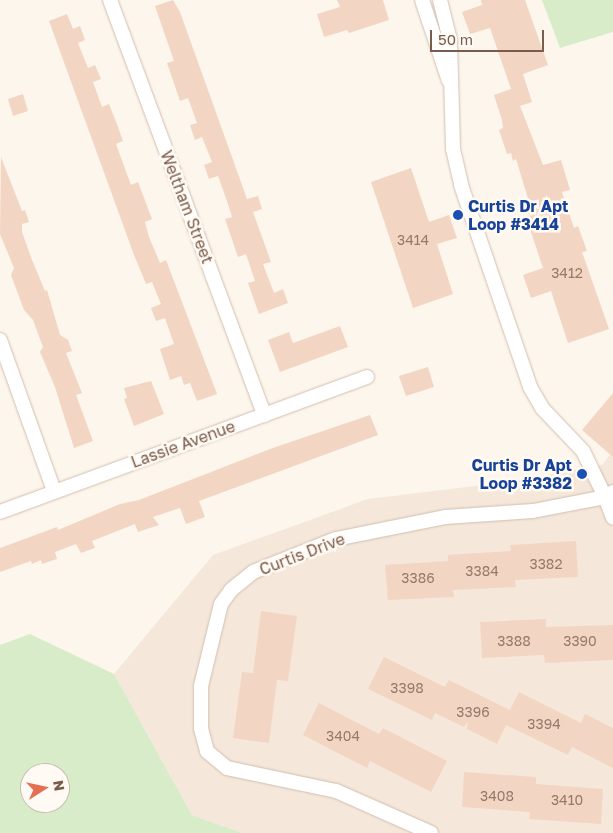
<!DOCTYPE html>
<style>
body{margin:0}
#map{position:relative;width:613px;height:833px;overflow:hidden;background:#fdf6ec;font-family:"Golos Text",sans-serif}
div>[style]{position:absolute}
.residential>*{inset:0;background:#f5e8da}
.green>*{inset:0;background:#d8ecc9}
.building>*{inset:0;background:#f3d5c3}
.roads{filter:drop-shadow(0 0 1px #d1beb0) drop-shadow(0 0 1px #d1beb0)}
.minor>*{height:14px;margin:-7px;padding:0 7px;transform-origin:7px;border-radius:7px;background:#fff}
.dots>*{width:14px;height:14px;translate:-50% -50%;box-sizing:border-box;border:2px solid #fffaf3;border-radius:50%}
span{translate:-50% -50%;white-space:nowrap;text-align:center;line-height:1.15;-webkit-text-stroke:5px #fffaf3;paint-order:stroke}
.number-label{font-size:14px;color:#987a6a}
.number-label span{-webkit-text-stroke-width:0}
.transit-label{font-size:16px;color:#164399;font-weight:700}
.left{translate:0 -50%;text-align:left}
.right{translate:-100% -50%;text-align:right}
.street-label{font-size:16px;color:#7a5c4d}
.north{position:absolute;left:20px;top:763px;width:50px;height:50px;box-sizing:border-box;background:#fffaf3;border:1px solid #cabbb1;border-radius:50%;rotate:80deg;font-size:14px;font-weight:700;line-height:20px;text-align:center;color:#7a5c4d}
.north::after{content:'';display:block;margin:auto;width:18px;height:22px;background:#e76f51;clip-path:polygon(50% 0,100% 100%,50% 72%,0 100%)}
.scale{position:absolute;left:430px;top:30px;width:114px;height:22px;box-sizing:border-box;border:2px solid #7a5c4d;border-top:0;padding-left:6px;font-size:15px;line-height:18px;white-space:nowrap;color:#7a5c4d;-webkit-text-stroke:4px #fffaf3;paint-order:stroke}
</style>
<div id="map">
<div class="residential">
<i style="clip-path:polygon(613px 451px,613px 833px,242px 833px,192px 815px,114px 674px,213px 555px,368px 499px,516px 481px,602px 465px)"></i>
</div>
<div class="green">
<i style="clip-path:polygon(542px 0,613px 0,613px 32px,560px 48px)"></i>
<i style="clip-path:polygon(evenodd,30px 634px,114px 674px,192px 815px,242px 833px,0 833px,0 645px,30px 634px,30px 773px,60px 773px,60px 803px,30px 803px,30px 773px)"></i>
</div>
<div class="building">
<i style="clip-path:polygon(173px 0,180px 12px,247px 199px,258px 196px,262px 209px,253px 212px,271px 262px,263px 264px,274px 293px,283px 289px,288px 303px,259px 314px,248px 283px,255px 281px,246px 254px,238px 257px,225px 219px,232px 217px,227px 201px,218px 176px,209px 179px,204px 165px,212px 162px,202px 137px,195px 140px,190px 125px,197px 123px,188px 98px,180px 101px,167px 63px,174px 61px,155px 6px)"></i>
<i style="clip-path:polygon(337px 0,383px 0,389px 20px,349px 33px,347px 30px,324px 37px,317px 14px,340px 7px)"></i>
<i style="clip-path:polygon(481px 0,525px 0,548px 65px,523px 74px,532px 102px,520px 106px,543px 165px,561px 160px,570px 190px,562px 192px,574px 228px,578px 226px,587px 251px,582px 252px,609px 329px,568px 343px,551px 291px,531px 298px,523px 275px,543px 268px,526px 217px,533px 215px,516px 159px,513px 161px,511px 153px,507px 154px,499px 130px,503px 128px,502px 120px,494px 95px,511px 89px,490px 28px,470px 34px,462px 12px,482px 5px)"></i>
<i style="clip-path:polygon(67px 14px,73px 29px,80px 26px,85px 40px,78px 43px,88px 68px,95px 65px,101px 79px,93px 82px,102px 107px,109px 104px,118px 127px,123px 141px,116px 144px,131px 185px,138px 182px,152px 219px,145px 222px,149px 237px,160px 263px,166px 260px,217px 394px,197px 401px,190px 383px,184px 385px,181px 376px,170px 380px,160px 349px,174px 344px,165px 318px,156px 321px,151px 308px,161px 304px,152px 282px,146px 284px,134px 255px,49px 21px)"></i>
<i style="clip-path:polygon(23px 94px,28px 111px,13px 116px,8px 99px)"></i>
<i style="clip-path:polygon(1px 157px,22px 211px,25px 210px,29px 222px,22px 224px,22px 232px,32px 260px,45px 291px,47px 290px,60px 335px,68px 340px,72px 351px,66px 353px,82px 393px,76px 395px,93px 441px,74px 448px,55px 387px,40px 352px,43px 347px,33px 320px,24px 310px,11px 275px,14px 268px,0 234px)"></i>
<i style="clip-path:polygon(411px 168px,429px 222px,449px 215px,457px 238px,437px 244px,453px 294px,413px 308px,371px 182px)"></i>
<i style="clip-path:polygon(340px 326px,348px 347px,280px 372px,268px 340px,289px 332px,293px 343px)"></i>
<i style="clip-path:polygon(428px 367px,434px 387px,406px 396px,399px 376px)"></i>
<i style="clip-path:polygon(151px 381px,164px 414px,134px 426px,124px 399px,127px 398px,124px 388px)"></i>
<i style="clip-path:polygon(613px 393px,613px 457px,582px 430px)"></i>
<i style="clip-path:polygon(370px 415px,378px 435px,199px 501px,205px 517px,186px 524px,180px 508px,153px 517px,159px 525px,138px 532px,135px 524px,92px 541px,95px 548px,81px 553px,76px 544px,55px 552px,57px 559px,42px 564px,41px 560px,32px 564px,31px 561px,0 572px,0 548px,57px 527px,58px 530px,120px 504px,139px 500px,270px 449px)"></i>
<i style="clip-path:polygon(576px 541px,578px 577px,515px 580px,516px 587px,453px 590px,454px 597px,388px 600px,385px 565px,448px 561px,448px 555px,511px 551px,510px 545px)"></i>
<i style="clip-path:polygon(261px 611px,297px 616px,288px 681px,277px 680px,269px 743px,233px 738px,242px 672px,253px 673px)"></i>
<i style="clip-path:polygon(546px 619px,546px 627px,613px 625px,613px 660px,545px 663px,544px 655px,482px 658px,480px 622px)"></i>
<i style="clip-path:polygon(384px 657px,445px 687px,449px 680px,510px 710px,519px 692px,581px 723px,585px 714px,613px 728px,613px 768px,572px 747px,568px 755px,506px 725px,497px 744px,467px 729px,468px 721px,464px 727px,435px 713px,432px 720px,368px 689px)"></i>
<i style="clip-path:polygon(319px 703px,379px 734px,383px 728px,447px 761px,431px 792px,370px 761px,367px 768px,303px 735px)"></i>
<i style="clip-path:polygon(464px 772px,536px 777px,536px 784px,603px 789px,601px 824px,529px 819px,530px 812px,462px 807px)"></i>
</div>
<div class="roads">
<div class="minor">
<i style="left:110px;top:0;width:443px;rotate:69.6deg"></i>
<i style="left:422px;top:0;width:85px;rotate:71.6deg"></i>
<i style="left:440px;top:0;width:41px;rotate:76deg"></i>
<i style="left:450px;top:40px;width:109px;rotate:88.4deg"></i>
<i style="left:453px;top:149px;width:37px;rotate:77deg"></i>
<i style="left:461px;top:185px;width:213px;rotate:71.1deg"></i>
<i style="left:530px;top:387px;width:24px;rotate:60deg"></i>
<i style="left:542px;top:408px;width:59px;rotate:46.4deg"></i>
<i style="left:583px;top:451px;width:51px;rotate:64.4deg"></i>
<i style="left:605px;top:497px;width:9px;rotate:-32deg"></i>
<i style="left:0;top:340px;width:160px;rotate:70.3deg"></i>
<i style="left:0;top:512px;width:391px;rotate:-20.2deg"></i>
<i style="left:431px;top:833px;width:104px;rotate:-156.1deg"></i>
<i style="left:336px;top:791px;width:111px;rotate:-168.1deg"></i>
<i style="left:227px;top:768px;width:26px;rotate:-140deg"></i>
<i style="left:207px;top:751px;width:24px;rotate:-105deg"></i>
<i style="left:201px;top:728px;width:42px;rotate:-90deg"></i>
<i style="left:201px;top:686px;width:84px;rotate:-76.3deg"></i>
<i style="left:221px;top:604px;width:17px;rotate:-54deg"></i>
<i style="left:231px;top:590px;width:28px;rotate:-39deg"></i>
<i style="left:253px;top:572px;width:89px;rotate:-21.7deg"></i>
<i style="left:336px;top:539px;width:111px;rotate:-11.4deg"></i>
<i style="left:445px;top:517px;width:88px;rotate:-3.9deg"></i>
<i style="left:533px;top:511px;width:73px;rotate:-11deg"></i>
<i style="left:605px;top:497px;width:22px;rotate:69deg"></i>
</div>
</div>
<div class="dots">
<i style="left:458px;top:215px;background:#1a4fb4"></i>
<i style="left:582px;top:474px;background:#1a4fb4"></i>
</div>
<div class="number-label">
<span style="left:413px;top:240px">3414</span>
<span style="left:567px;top:273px">3412</span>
<span style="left:546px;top:564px">3382</span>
<span style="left:482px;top:571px">3384</span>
<span style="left:418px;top:578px">3386</span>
<span style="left:514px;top:641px">3388</span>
<span style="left:580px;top:641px">3390</span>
<span style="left:407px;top:688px">3398</span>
<span style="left:473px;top:712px">3396</span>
<span style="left:544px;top:724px">3394</span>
<span style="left:343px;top:736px">3404</span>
<span style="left:497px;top:796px">3408</span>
<span style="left:567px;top:800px">3410</span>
</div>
<div class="transit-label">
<span class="left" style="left:468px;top:215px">Curtis Dr Apt<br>Loop #3414</span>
<span class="right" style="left:572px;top:474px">Curtis Dr Apt<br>Loop #3382</span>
</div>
<div class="street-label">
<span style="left:187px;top:207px;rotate:69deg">Weltham Street</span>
<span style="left:183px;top:444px;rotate:-20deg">Lassie Avenue</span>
<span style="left:302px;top:554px;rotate:-21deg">Curtis Drive</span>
</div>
<div class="north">N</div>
<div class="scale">50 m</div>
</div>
